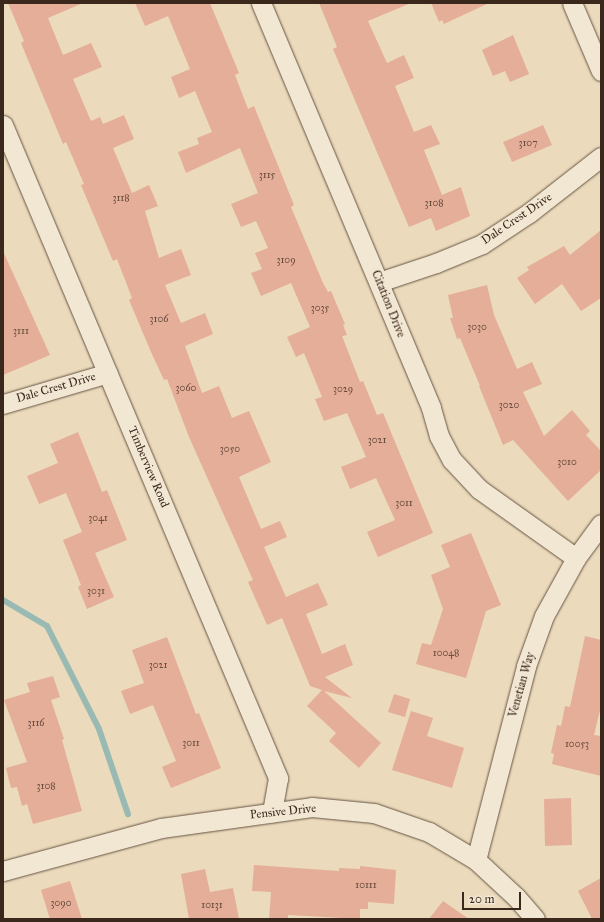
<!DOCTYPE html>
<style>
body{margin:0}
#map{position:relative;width:604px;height:922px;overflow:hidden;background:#ebdabb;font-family:"IM FELL Great Primer",serif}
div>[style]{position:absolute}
.stream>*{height:6px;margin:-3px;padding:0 3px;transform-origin:3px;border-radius:3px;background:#98bab3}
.building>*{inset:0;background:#e5ae99}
.roads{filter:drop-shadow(0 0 1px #675444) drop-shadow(0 0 1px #675444)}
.street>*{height:19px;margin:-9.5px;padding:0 9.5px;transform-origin:9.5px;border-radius:9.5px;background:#f2e7d3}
span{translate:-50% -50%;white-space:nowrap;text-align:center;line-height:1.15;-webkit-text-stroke:3.5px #f2e7d3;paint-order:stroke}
.number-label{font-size:10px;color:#664a3c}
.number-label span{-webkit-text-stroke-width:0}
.street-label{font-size:12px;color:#3b281d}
.frame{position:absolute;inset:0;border:4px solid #3b281d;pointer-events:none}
.scale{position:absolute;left:462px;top:892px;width:59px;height:18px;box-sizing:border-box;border:2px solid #3b281d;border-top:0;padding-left:5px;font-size:12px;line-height:14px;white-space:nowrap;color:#3b281d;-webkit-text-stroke:3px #f2e7d3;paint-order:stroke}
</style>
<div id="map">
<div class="stream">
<i style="left:3px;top:600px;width:51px;rotate:30.6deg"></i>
<i style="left:47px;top:626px;width:115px;rotate:63.2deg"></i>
<i style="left:99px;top:729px;width:90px;rotate:71.2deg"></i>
</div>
<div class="building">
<i style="clip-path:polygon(8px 3px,83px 3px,48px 18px,63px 55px,91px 43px,102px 67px,73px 79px,91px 121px,100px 117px,103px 124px,124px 115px,134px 139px,113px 148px,132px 193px,149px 185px,158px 206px,145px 211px,159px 258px,181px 249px,191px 275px,165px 285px,181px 323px,205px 313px,213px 334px,185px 346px,202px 393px,219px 386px,232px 418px,249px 411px,271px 462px,239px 477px,261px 529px,280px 521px,287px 537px,264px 547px,286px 597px,318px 583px,328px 605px,306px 614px,322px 654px,345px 644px,353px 665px,325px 677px,352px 698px,324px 691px,381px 743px,359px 768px,329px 741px,336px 733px,307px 706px,322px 690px,310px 686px,282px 618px,267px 625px,248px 582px,253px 580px,189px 437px,167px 379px,164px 380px,151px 352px,129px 300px,132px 298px,117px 259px,113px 261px,81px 185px,84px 184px,66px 142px,63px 144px,21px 43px,24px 41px)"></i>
<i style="clip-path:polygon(135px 3px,210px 3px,239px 73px,235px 75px,248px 109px,254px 106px,294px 205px,291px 207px,323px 283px,328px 292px,331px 291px,345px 324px,343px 325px,347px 335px,342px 336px,360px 382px,363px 381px,377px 415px,383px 413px,433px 533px,378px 557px,367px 532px,395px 520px,376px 478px,350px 489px,341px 467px,366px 457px,347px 413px,324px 421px,315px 399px,322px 397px,304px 353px,296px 357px,287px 337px,310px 327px,291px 283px,261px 296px,251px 273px,262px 269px,255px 253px,268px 248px,256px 221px,241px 227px,231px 204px,258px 193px,240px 148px,186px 173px,178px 152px,199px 144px,197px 138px,212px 132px,195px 91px,179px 98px,171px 77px,190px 69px,168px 16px,145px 26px)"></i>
<i style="clip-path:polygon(319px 3px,411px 3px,368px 21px,387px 63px,404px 55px,414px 78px,395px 86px,414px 132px,431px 125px,440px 144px,424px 150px,442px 195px,461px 187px,470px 216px,436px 231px,431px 218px,409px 227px,333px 49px,337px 47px)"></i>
<i style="clip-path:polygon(431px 3px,489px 3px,444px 24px,442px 20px,439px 22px)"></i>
<i style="clip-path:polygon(513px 35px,529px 74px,510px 82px,505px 71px,493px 76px,482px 50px)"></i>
<i style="clip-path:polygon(543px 125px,552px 145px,512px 162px,503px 142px)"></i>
<i style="clip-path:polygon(601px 230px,601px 298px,581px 311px,562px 284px,535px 304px,517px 278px,529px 270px,527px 267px,564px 246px,570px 255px)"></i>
<i style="clip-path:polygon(3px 251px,50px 355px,3px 375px)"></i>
<i style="clip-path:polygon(487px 285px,494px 315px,517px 369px,532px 362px,542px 384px,523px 392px,544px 436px,572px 410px,590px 431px,586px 435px,601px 451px,601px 470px,568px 501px,513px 440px,503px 445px,479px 386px,480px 386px,460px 338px,457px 339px,450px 318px,453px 318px,448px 295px)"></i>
<i style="clip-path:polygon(78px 432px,102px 492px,107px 490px,127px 540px,95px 553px,114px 597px,87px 609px,78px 587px,81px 585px,63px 540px,82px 532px,66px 493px,39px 504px,27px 476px,58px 463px,50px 444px)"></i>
<i style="clip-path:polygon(471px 533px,501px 605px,486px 611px,466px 678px,416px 664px,422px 643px,431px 645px,443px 609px,431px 575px,450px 567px,441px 545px)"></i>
<i style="clip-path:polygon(585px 636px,601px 640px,601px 706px,594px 735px,601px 736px,601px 776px,552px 764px,554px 754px,551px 753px,557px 725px,561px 726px,565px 706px,570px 707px)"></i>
<i style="clip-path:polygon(167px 637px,196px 714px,199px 713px,221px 768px,171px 788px,162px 767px,176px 761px,153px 705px,130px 714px,121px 691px,144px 683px,132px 650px)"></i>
<i style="clip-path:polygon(53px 676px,60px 697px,51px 700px,64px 739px,62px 740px,82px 811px,33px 824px,27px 804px,22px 806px,17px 787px,11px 788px,6px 768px,27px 762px,4px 700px,30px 692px,27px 683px)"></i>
<i style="clip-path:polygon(394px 694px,410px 699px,405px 717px,388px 712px)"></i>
<i style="clip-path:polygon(411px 711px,433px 718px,427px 736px,464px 748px,452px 788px,392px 770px)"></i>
<i style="clip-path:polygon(571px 798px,572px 845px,545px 846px,544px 799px)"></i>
<i style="clip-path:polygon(254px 865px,339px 871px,339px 868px,360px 869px,360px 866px,396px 870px,394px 904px,368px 902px,368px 909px,360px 909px,360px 919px,288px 915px,288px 919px,269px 919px,271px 892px,252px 891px)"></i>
<i style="clip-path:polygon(205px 869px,210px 892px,233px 888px,239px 919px,189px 919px,181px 874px)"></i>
<i style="clip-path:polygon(601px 878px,601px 919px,592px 919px,578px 891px)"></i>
<i style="clip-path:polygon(70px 881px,82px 919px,50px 919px,41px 890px)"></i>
<i style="clip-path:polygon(443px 901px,469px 919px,429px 919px)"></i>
</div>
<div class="roads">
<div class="street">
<i style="left:261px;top:3px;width:439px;rotate:67.2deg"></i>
<i style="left:431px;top:408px;width:29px;rotate:74deg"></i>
<i style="left:439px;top:436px;width:27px;rotate:62deg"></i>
<i style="left:452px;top:460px;width:40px;rotate:47deg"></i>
<i style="left:479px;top:489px;width:119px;rotate:35.4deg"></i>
<i style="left:572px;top:3px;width:74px;rotate:66.9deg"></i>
<i style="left:3px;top:125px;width:709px;rotate:67.16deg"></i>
<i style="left:278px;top:778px;width:35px;rotate:100deg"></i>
<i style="left:379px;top:282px;width:60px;rotate:-18.4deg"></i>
<i style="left:436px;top:263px;width:50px;rotate:-22.4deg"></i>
<i style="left:482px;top:244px;width:56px;rotate:-33.4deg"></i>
<i style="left:529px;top:213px;width:91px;rotate:-37.9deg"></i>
<i style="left:3px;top:404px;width:109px;rotate:-16.4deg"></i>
<i style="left:476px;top:860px;width:200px;rotate:-75.5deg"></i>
<i style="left:526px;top:666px;width:53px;rotate:-70.2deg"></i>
<i style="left:544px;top:616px;width:66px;rotate:-61.1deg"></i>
<i style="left:576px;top:558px;width:42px;rotate:-53.7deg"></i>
<i style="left:3px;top:871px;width:164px;rotate:-15.2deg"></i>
<i style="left:161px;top:828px;width:152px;rotate:-7.9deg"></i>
<i style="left:312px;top:807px;width:62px;rotate:5.5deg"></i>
<i style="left:374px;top:813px;width:58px;rotate:19.1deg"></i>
<i style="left:429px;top:832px;width:55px;rotate:30.8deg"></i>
<i style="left:476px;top:860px;width:54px;rotate:42.8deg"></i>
<i style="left:516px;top:897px;width:29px;rotate:49deg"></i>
</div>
</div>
<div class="number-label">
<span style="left:528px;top:144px">3107</span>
<span style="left:267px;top:176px">3115</span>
<span style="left:121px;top:199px">3118</span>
<span style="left:434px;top:204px">3108</span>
<span style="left:286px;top:261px">3109</span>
<span style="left:320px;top:309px">3035</span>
<span style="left:159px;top:320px">3106</span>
<span style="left:477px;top:328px">3030</span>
<span style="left:21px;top:332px">3111</span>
<span style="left:186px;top:389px">3060</span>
<span style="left:343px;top:390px">3029</span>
<span style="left:509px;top:406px">3020</span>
<span style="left:377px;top:441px">3021</span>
<span style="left:230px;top:450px">3050</span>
<span style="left:567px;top:463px">3010</span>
<span style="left:404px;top:504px">3011</span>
<span style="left:98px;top:519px">3041</span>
<span style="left:96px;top:592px">3031</span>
<span style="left:446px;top:654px">10048</span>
<span style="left:158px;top:666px">3021</span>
<span style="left:36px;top:724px">3116</span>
<span style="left:191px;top:744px">3011</span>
<span style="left:577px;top:745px">10053</span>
<span style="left:46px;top:787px">3108</span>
<span style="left:366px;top:886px">10111</span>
<span style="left:61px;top:904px">3090</span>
<span style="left:212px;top:906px">10131</span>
</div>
<div class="street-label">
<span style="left:517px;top:219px;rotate:-34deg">Dale Crest Drive</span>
<span style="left:388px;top:304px;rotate:68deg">Citation Drive</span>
<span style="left:56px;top:388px;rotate:-16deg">Dale Crest Drive</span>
<span style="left:148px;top:467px;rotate:67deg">Timberview Road</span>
<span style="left:522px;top:685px;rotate:-74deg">Venetian Way</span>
<span style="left:283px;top:812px;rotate:-6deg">Pensive Drive</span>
</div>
<div class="frame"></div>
<div class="scale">20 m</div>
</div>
